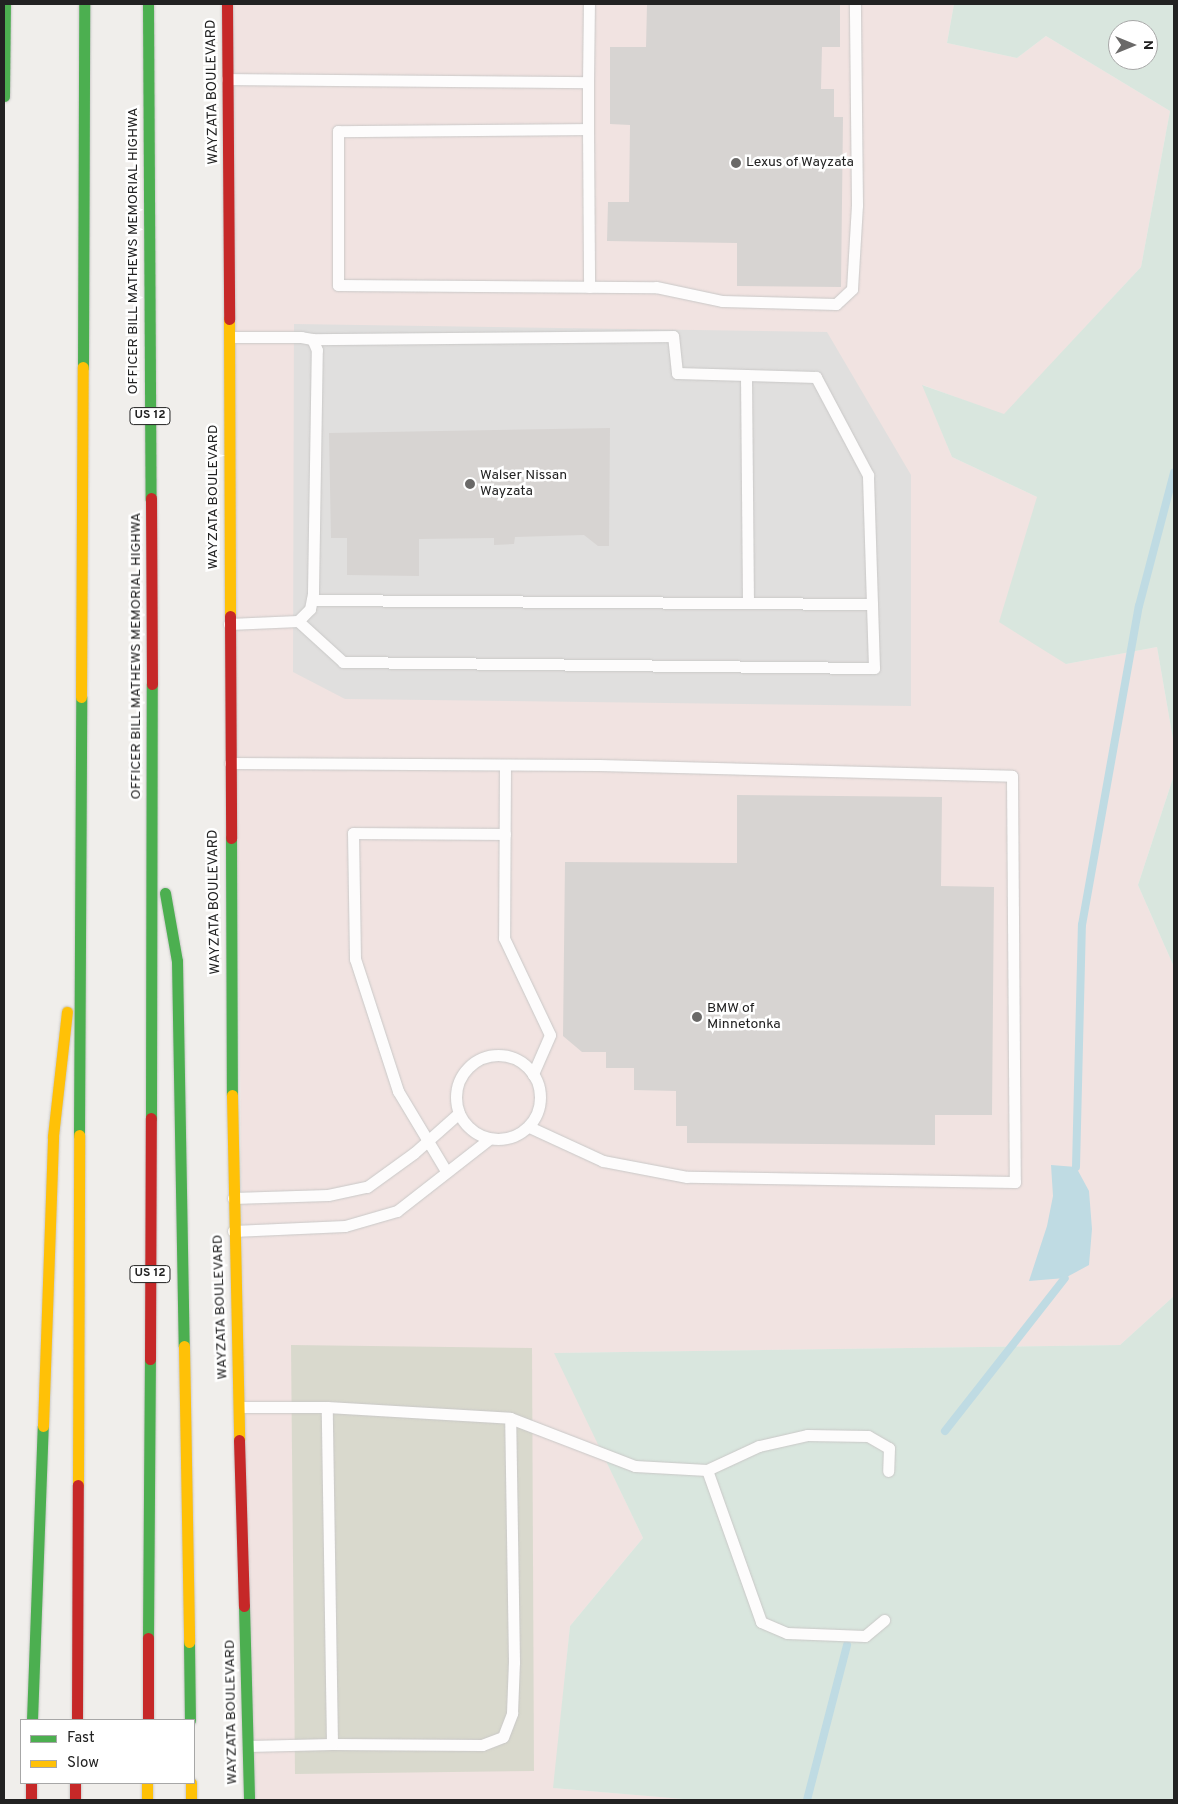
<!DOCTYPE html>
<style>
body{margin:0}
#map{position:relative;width:1178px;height:1804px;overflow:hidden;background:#f0eeeb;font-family:Overpass,sans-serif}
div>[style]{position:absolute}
.commercial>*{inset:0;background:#f1e3e1}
.construction>*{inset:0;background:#d9d9cd}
.wetland>*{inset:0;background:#d9e6de}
.parking>*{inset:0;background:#e0dfde}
.water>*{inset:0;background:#bfdbe3}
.stream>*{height:8px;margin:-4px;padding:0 4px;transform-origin:4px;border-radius:4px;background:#bfdbe3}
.building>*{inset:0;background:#d7d4d2}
.roads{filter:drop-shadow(0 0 1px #c9c8c7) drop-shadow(0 0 1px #c9c8c7)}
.lane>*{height:11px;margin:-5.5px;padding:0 5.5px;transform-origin:5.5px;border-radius:5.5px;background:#fdfcfc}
.lane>.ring{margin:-5.5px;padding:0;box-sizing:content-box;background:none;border:11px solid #fdfcfc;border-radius:50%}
.fast>*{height:11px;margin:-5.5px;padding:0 5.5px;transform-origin:5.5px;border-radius:5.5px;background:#4caf50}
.slow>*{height:11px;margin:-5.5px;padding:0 5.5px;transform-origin:5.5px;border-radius:5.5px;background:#ffc107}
.jam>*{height:11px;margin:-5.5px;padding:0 5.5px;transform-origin:5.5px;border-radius:5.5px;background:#c62828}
.dots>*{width:14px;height:14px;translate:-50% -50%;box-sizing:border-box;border:2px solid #fff;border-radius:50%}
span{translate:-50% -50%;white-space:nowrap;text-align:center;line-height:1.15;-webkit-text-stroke:5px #fff;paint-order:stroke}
.shield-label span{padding:1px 4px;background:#fff;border:1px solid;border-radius:4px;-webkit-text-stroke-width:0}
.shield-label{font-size:12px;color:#222;font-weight:700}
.street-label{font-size:14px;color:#222}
.poi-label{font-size:14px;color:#222}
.left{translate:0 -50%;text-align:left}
.frame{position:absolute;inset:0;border:5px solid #222;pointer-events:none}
.legend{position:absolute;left:20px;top:1719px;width:175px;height:65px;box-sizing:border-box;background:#fff;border:1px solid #a7a7a7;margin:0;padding:6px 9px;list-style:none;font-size:15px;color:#222}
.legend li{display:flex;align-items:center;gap:10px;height:25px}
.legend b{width:25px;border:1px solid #a7a7a7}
.north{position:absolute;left:1108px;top:20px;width:50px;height:50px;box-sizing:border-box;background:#fff;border:1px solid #a7a7a7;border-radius:50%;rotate:90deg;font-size:14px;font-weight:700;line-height:20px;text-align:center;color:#222}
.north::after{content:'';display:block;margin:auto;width:18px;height:22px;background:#6a6968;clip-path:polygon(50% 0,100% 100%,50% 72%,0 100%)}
</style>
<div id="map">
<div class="commercial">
<i style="clip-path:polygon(227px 4px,954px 4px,947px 43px,1017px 58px,1046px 36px,1170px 111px,1141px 267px,1004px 415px,923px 385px,952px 457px,1037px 497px,1066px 664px,1157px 647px,1174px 745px,1174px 775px,1138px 885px,1174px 967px,1174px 1296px,1120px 1345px,555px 1353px,643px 1538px,570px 1626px,554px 1788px,695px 1800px,249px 1800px)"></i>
</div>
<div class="construction">
<i style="clip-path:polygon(291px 1345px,532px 1348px,534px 1771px,295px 1774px)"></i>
</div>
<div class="wetland">
<i style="clip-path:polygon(evenodd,954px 4px,1174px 4px,1174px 745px,1157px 647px,1066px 664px,999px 622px,1037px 497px,952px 457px,922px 385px,1004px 414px,1141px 267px,1170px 111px,1046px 36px,1017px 58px,947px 43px,954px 4px,1118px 30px,1148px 30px,1148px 60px,1118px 60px,1118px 30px)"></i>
<i style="clip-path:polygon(1174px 775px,1174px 967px,1138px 885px)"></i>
<i style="clip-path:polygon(1174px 1296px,1174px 1800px,695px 1800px,553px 1788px,570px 1626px,643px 1538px,554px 1353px,1120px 1345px)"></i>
</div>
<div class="parking">
<i style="clip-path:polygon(294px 324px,827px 332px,911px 475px,911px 706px,345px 699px,293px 672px)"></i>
</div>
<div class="water">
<i style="clip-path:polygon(1051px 1165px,1076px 1167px,1089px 1191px,1092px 1229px,1089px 1265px,1065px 1278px,1029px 1281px,1047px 1226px,1053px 1196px)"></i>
</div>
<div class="stream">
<i style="left:1076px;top:1167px;width:242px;rotate:-88.6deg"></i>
<i style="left:1082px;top:925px;width:324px;rotate:-79.9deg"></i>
<i style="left:1139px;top:606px;width:138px;rotate:-75.3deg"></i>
<i style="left:945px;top:1431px;width:194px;rotate:-51.9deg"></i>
<i style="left:807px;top:1800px;width:160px;rotate:-75.5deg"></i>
</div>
<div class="building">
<i style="clip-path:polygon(647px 4px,840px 4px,840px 47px,822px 47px,821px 89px,834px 89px,834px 117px,843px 117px,841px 287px,737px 286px,737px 243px,607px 241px,608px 202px,629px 202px,630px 125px,610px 124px,610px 47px,646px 47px)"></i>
<i style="clip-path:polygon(610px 428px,609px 546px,598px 546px,584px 535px,515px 537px,514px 544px,494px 545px,494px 538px,419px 539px,419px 576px,347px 575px,347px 538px,331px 538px,329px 433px)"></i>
<i style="clip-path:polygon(737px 795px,942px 797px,941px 886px,994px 887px,992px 1115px,935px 1115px,935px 1145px,687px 1143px,687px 1126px,676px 1126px,676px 1091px,634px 1090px,634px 1068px,606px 1068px,606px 1052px,582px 1052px,563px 1036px,565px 862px,737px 863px)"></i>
</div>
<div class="roads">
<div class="lane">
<i style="left:227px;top:79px;width:361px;rotate:0.5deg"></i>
<i style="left:588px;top:82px;width:78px;rotate:-89.3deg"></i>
<i style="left:588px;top:82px;width:47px;rotate:90deg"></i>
<i style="left:588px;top:129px;width:250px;rotate:179.5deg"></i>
<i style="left:338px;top:131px;width:154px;rotate:90deg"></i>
<i style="left:338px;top:285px;width:318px;rotate:0.4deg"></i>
<i style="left:656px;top:287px;width:67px;rotate:12deg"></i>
<i style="left:722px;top:301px;width:114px;rotate:1.5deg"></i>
<i style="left:836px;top:304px;width:22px;rotate:-43deg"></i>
<i style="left:852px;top:289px;width:84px;rotate:-86.6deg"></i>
<i style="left:857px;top:205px;width:201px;rotate:-90.6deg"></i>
<i style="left:588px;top:129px;width:158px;rotate:89.6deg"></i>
<i style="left:746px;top:375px;width:228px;rotate:89.5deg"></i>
<i style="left:312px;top:600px;width:560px;rotate:0.41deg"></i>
<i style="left:298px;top:621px;width:61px;rotate:42.3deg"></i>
<i style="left:343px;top:662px;width:531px;rotate:0.65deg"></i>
<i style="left:874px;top:668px;width:193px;rotate:-91.8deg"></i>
<i style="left:868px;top:475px;width:111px;rotate:-118deg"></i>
<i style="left:816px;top:377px;width:139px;rotate:-178.4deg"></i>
<i style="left:677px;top:373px;width:37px;rotate:-96deg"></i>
<i style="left:673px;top:336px;width:361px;rotate:179.5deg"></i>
<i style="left:229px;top:624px;width:69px;rotate:-2.5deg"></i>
<i style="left:298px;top:621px;width:17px;rotate:-45deg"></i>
<i style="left:310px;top:609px;width:16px;rotate:-79deg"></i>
<i style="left:313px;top:593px;width:243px;rotate:-89.1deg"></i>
<i style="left:317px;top:350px;width:12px;rotate:-114deg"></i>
<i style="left:312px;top:339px;width:11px;rotate:-170deg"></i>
<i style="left:301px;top:337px;width:71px;rotate:180deg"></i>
<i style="left:230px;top:763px;width:369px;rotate:0.3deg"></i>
<i style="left:599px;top:765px;width:413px;rotate:1.5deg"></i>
<i style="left:1012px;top:776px;width:406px;rotate:89.6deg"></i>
<i style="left:1015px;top:1182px;width:328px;rotate:-179.1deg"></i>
<i style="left:687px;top:1177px;width:86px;rotate:-169.2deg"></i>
<i style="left:603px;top:1161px;width:81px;rotate:-155.3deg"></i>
<i style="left:505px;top:765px;width:173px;rotate:90.3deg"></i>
<i style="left:504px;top:938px;width:107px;rotate:64.6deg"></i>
<i style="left:550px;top:1035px;width:43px;rotate:113.6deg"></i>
<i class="ring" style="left:456px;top:1055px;width:73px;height:73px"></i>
<i style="left:446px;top:1171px;width:93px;rotate:-121deg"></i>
<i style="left:398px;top:1091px;width:139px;rotate:-108deg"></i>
<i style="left:355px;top:959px;width:126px;rotate:-90.9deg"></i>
<i style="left:353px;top:833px;width:152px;rotate:0.4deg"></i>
<i style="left:233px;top:1198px;width:95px;rotate:-1.8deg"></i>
<i style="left:328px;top:1195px;width:40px;rotate:-12deg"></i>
<i style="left:367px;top:1187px;width:58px;rotate:-35.9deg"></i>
<i style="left:414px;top:1153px;width:60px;rotate:-41.6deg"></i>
<i style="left:233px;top:1231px;width:112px;rotate:-2.6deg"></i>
<i style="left:345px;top:1226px;width:54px;rotate:-16.1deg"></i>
<i style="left:397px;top:1211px;width:117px;rotate:-38deg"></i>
<i style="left:239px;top:1407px;width:88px"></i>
<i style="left:327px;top:1407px;width:183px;rotate:3.4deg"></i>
<i style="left:510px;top:1418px;width:134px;rotate:21deg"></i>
<i style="left:635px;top:1466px;width:72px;rotate:3.2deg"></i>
<i style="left:707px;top:1470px;width:57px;rotate:-24.8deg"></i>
<i style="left:759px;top:1446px;width:49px;rotate:-12.9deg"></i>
<i style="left:807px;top:1435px;width:61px;rotate:0.9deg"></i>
<i style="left:868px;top:1436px;width:24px;rotate:30deg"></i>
<i style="left:889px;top:1448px;width:23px;rotate:92deg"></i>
<i style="left:707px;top:1470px;width:161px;rotate:70.4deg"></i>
<i style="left:761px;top:1622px;width:28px;rotate:23deg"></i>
<i style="left:787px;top:1633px;width:78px;rotate:2.2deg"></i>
<i style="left:865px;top:1636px;width:25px;rotate:-40deg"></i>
<i style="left:332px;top:1744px;width:150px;rotate:0.4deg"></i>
<i style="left:482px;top:1745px;width:22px;rotate:-21deg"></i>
<i style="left:503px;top:1737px;width:26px;rotate:-69deg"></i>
<i style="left:512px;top:1713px;width:51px;rotate:-87.8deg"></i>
<i style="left:514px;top:1662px;width:244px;rotate:-90.9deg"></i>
<i style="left:248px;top:1746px;width:84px;rotate:-1.4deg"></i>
<i style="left:332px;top:1744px;width:337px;rotate:-90.9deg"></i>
</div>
<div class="fast">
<i style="left:148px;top:4px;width:494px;rotate:89.7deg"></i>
<i style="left:4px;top:96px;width:92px;rotate:-89.4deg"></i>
<i style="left:83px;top:367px;width:363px;rotate:-89.8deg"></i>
<i style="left:231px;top:838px;width:257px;rotate:89.8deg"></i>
<i style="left:165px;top:893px;width:69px;rotate:80deg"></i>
<i style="left:177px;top:961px;width:385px;rotate:89deg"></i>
<i style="left:151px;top:1118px;width:434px;rotate:-89.9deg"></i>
<i style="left:79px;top:1135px;width:438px;rotate:-89.7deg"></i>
<i style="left:244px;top:1606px;width:194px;rotate:88.5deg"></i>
<i style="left:148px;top:1638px;width:279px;rotate:-89.6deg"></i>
<i style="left:189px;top:1642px;width:78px;rotate:89.3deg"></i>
<i style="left:32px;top:1720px;width:294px;rotate:-87.9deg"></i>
</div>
<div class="slow">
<i style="left:229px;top:319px;width:297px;rotate:89.8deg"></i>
<i style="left:81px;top:697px;width:330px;rotate:-89.7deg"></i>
<i style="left:232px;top:1095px;width:345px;rotate:88.8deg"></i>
<i style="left:184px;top:1346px;width:296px;rotate:89deg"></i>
<i style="left:43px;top:1426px;width:290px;rotate:-88deg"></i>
<i style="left:53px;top:1136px;width:125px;rotate:-83.6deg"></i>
<i style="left:78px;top:1485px;width:350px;rotate:-89.8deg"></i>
<i style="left:147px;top:1783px;width:17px;rotate:90deg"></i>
<i style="left:191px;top:1783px;width:17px;rotate:90deg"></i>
</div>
<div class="jam">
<i style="left:227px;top:4px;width:315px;rotate:89.6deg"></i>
<i style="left:151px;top:498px;width:186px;rotate:89.7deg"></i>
<i style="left:230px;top:616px;width:222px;rotate:89.7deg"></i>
<i style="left:150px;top:1359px;width:241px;rotate:-89.8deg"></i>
<i style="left:239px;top:1440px;width:166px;rotate:88.3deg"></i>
<i style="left:77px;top:1720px;width:235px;rotate:-89.8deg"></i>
<i style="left:148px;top:1720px;width:82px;rotate:-90deg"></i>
<i style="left:31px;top:1783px;width:17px;rotate:90deg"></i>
<i style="left:75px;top:1783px;width:17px;rotate:90deg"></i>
</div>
</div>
<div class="dots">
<i style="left:736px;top:163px;background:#6a6968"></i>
<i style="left:470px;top:484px;background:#6a6968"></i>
<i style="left:697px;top:1017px;background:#6a6968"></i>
</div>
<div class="shield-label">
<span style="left:150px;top:416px">US 12</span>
<span style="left:150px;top:1274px">US 12</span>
</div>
<div class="street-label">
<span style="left:213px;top:92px;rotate:-91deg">WAYZATA BOULEVARD</span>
<span style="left:134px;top:251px;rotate:-90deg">OFFICER BILL MATHEWS MEMORIAL HIGHWA</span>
<span style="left:214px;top:497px;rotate:-90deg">WAYZATA BOULEVARD</span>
<span style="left:137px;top:656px;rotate:-90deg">OFFICER BILL MATHEWS MEMORIAL HIGHWA</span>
<span style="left:215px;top:902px;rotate:-91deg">WAYZATA BOULEVARD</span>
<span style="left:221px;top:1307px;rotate:-92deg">WAYZATA BOULEVARD</span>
<span style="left:232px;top:1712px;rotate:-91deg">WAYZATA BOULEVARD</span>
</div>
<div class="poi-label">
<span class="left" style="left:746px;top:163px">Lexus of Wayzata</span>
<span class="left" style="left:480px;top:484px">Walser Nissan<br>Wayzata</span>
<span class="left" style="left:707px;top:1017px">BMW of<br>Minnetonka</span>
</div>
<div class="frame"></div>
<ul class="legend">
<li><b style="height:6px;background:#4caf50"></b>Fast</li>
<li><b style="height:6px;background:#ffc107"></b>Slow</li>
</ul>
<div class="north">N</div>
</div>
